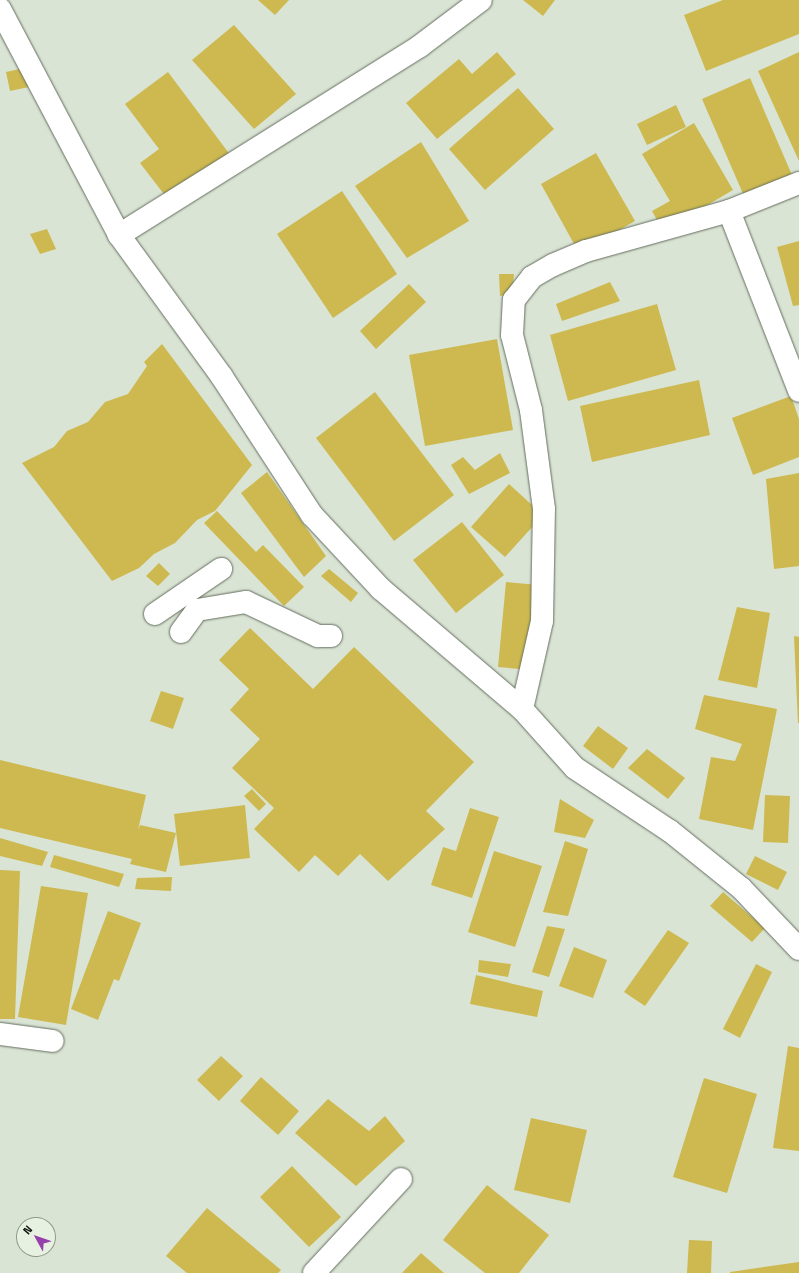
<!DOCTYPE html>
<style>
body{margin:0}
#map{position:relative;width:799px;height:1273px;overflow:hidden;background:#dae4d4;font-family:"Space Grotesk",sans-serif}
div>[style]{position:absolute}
.building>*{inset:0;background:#cdb94f}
.roads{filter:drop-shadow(0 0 1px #646d5f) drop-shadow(0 0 1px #646d5f)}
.minor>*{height:22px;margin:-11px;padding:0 11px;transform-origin:11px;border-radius:11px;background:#fff}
span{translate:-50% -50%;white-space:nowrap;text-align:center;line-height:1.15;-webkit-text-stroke:3px #e7f1e1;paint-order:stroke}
.north{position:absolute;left:16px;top:1217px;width:40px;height:40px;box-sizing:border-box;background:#e7f1e1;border:1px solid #90988c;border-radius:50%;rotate:310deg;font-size:11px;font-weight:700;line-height:16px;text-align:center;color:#0e120c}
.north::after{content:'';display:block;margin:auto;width:14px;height:18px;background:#973fab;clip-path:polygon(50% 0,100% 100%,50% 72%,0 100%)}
</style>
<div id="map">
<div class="building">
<i style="clip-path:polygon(258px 0,289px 0,275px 15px)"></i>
<i style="clip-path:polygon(523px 0,555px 0,543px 16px)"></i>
<i style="clip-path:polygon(723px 0,799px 0,799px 34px,706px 71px,684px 15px)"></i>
<i style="clip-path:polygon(234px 25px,296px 94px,254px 129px,192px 60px)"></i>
<i style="clip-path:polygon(497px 52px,516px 74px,437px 139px,406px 103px,459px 59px,472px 74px)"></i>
<i style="clip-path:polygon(799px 52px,799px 161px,758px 71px)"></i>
<i style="clip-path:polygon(24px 68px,29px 87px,10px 91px,6px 72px)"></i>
<i style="clip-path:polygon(168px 72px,231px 156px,170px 202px,140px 163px,159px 149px,125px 104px)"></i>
<i style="clip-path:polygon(750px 78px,792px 175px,744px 196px,702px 99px)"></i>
<i style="clip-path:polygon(518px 88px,554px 129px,485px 190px,449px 149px)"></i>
<i style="clip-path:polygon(676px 105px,686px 127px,647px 145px,637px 124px)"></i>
<i style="clip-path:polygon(694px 123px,733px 190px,663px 231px,652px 211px,670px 201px,642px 154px)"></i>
<i style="clip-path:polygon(421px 142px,469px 221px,407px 258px,355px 186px)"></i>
<i style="clip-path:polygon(596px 153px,635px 221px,579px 253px,541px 184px)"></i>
<i style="clip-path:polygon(342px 191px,397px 274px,333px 318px,277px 234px)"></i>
<i style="clip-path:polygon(47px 229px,56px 249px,40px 254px,30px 234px)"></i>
<i style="clip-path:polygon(799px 241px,799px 305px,793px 306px,777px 247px)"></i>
<i style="clip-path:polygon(499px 274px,514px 274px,512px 294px,500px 296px)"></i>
<i style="clip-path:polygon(610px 282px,620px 301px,562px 321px,556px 304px)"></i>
<i style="clip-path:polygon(409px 284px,426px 302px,376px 349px,360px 331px)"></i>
<i style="clip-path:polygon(657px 304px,676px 370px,568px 401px,550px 335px)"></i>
<i style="clip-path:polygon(497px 339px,513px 430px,425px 446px,409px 355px)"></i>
<i style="clip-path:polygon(162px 344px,252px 465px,215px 511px,197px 520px,175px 543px,154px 554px,139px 568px,112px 581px,22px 463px,54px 447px,67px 431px,88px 422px,105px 402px,128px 394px,147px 366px,144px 362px)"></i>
<i style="clip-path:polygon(699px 380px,710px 435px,592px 462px,580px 406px)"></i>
<i style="clip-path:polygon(375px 392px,454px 495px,394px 541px,316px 438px)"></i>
<i style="clip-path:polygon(791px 396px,799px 419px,799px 457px,753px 475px,732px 418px)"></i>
<i style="clip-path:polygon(500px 453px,510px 473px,469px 494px,451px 465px,463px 457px,475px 470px)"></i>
<i style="clip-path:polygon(267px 472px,326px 556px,304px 577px,241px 493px)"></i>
<i style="clip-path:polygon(799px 473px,799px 566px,774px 569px,766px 479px)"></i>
<i style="clip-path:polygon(509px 484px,543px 515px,505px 557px,471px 527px)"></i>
<i style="clip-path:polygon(217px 511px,256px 552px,263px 545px,304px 587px,284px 606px,204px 523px)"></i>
<i style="clip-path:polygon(462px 522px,504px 575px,456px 613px,413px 560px)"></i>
<i style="clip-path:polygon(159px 563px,170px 574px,158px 586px,146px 576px)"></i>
<i style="clip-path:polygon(329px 569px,358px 593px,351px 602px,321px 576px)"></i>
<i style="clip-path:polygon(506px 582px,539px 585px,531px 670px,498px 667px)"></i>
<i style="clip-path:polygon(737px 607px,770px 613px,757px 688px,718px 680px)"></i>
<i style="clip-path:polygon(250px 628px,313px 689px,354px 647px,474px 762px,426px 811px,445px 829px,388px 881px,360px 854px,338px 876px,315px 855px,299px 872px,254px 829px,274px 808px,232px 768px,260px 739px,230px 710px,249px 689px,219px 660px)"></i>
<i style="clip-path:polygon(794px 636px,799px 637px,799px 723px,798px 723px)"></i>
<i style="clip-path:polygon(161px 691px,184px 698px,173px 729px,150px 721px)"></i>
<i style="clip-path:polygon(704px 695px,777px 709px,753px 830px,699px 819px,711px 757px,735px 761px,742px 744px,695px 729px)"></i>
<i style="clip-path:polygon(598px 726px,628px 748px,613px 769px,583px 746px)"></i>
<i style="clip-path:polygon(647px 749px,685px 778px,668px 799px,628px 768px)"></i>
<i style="clip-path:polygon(0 760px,146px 795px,138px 830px,140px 825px,176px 833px,166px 872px,130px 864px,132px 859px,0 828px)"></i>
<i style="clip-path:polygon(252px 789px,266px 804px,259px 811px,244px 796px)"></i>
<i style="clip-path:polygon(765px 795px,790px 796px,788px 843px,763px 842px)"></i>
<i style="clip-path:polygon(560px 799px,594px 820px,585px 838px,554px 832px)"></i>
<i style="clip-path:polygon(245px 805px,250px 858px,180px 866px,174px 814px)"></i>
<i style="clip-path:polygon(470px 808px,499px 817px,472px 898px,431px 885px,443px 847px,456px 851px)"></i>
<i style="clip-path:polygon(0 838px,48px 852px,42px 866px,0 856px)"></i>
<i style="clip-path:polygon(565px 841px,588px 849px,568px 916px,543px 912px)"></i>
<i style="clip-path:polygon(494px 851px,542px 866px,515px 947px,468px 932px)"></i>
<i style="clip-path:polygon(54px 855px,124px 874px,119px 887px,50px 867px)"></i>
<i style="clip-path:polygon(755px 856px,787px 872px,778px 890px,746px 874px)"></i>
<i style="clip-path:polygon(0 870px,20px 871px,15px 1019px,0 1019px)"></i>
<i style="clip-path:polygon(172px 877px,171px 891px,135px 889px,137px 878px)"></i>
<i style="clip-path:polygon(41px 886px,88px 893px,66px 1025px,18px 1017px)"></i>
<i style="clip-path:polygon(723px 892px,765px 928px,752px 942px,710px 906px)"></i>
<i style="clip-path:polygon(108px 911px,141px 923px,119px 981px,114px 979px,98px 1020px,71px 1009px)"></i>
<i style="clip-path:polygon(547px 926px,565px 929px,549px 977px,532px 972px)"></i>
<i style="clip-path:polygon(668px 930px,689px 943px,645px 1006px,624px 992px)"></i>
<i style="clip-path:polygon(574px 947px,607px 960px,593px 998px,559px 986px)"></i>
<i style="clip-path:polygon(479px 960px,511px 964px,508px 977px,478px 972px)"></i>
<i style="clip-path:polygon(756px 964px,772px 972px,740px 1038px,723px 1029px)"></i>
<i style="clip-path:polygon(476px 975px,543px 991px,537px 1017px,470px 1004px)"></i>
<i style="clip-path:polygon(788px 1046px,799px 1048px,799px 1151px,773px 1148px)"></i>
<i style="clip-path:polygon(221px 1056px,243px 1076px,219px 1101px,197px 1080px)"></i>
<i style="clip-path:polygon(261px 1077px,299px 1111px,278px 1135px,240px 1101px)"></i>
<i style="clip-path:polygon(704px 1078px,757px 1094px,727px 1193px,673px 1177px)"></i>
<i style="clip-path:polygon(328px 1099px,369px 1131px,385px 1116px,405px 1141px,356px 1186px,295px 1133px)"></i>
<i style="clip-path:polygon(531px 1118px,587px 1130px,570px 1203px,514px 1190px)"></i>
<i style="clip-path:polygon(292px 1166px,341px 1217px,309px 1247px,260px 1197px)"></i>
<i style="clip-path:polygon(487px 1185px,549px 1235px,519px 1273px,485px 1273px,443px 1240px)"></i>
<i style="clip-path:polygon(207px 1208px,281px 1270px,278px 1273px,187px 1273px,166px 1256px)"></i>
<i style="clip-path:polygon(689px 1240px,712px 1241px,711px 1273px,687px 1273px)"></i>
<i style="clip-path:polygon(421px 1253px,444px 1273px,402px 1273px)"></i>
<i style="clip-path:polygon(799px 1262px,799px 1273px,730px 1273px,730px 1272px)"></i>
</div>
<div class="roads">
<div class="minor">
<i style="left:0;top:9px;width:255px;rotate:62.2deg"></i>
<i style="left:119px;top:235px;width:175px;rotate:54deg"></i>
<i style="left:222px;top:377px;width:165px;rotate:56.9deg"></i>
<i style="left:312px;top:515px;width:101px;rotate:47deg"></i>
<i style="left:381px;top:589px;width:185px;rotate:40.4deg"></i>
<i style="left:522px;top:709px;width:79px;rotate:48.1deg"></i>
<i style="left:575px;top:768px;width:114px;rotate:33.6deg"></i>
<i style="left:670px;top:831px;width:91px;rotate:38.8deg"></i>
<i style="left:741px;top:888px;width:84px;rotate:46.4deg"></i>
<i style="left:729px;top:211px;width:193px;rotate:68.7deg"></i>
<i style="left:119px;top:235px;width:355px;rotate:-32.1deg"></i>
<i style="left:420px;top:46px;width:76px;rotate:-37deg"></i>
<i style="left:155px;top:614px;width:80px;rotate:-34.3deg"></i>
<i style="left:181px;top:632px;width:27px;rotate:-54deg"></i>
<i style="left:197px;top:610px;width:50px;rotate:-9.3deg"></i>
<i style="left:246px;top:602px;width:80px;rotate:25.3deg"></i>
<i style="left:318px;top:636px;width:13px"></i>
<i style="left:522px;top:709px;width:90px;rotate:-77.2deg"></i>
<i style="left:542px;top:621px;width:112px;rotate:-89deg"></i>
<i style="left:544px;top:509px;width:100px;rotate:-97.5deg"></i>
<i style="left:531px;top:410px;width:77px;rotate:-104.2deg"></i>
<i style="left:512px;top:335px;width:35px;rotate:-87deg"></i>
<i style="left:514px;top:300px;width:29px;rotate:-52deg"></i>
<i style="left:532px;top:277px;width:24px;rotate:-30deg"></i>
<i style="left:553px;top:265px;width:36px;rotate:-23deg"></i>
<i style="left:586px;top:251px;width:148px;rotate:-15.6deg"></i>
<i style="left:729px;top:211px;width:75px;rotate:-21.8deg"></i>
<i style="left:0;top:1034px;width:53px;rotate:7.5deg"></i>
<i style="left:314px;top:1273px;width:128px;rotate:-47.2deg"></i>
</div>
</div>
<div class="north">N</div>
</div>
